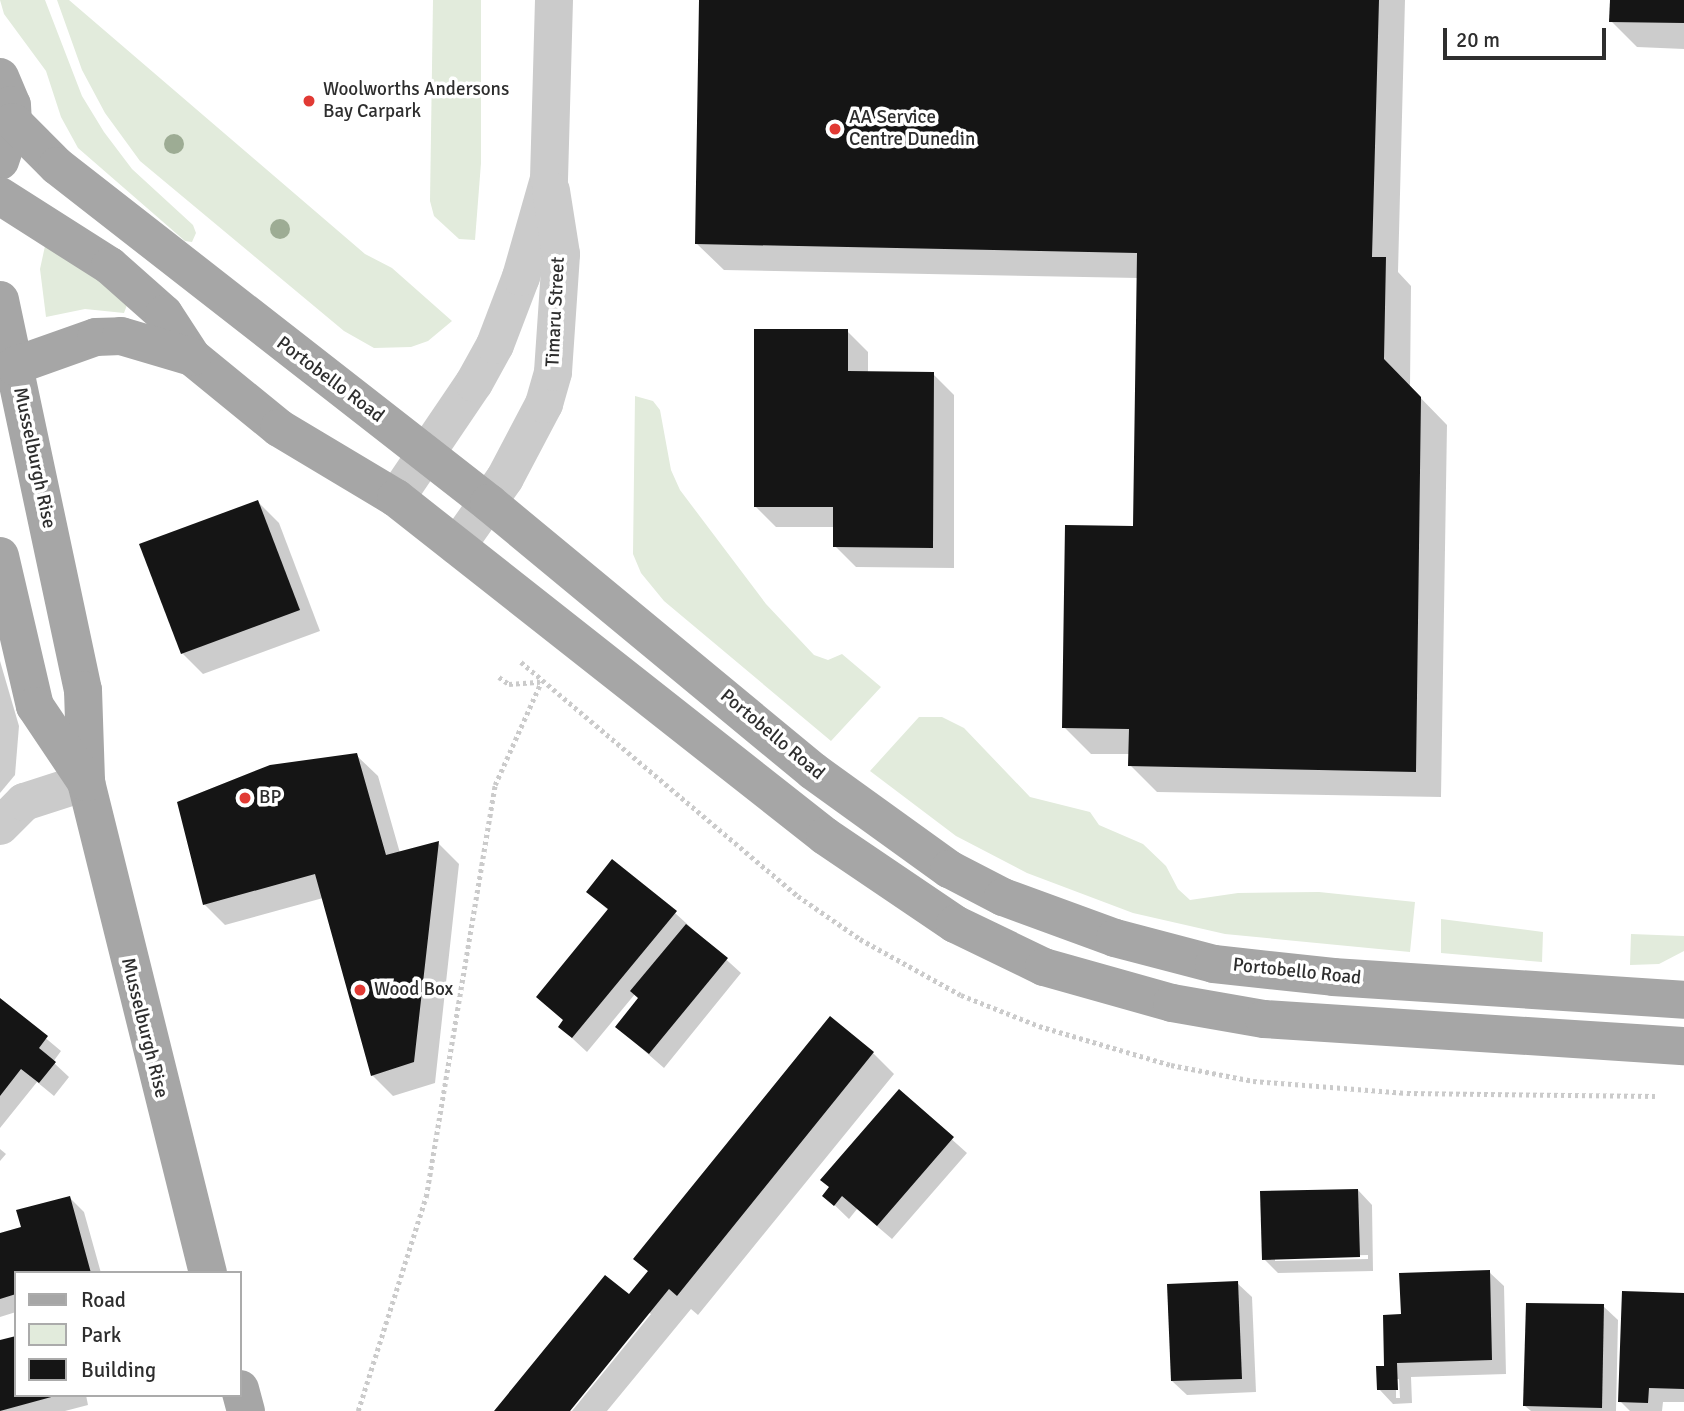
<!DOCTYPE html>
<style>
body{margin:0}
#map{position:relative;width:1684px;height:1411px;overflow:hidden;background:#fff;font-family:Signika,sans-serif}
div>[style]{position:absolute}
.green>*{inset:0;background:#e2ebdc}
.shadow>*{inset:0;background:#0003}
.building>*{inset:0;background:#151515}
.path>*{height:4.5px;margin-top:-2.25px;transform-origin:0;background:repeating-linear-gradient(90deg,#cbcbcb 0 3.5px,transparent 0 7px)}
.minor>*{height:38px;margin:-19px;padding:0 19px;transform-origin:19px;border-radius:19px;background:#cbcbcb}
.major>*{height:38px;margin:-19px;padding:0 19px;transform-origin:19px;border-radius:19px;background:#a6a6a6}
.trees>*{width:20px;height:20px;margin:-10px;border-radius:50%;background:#9dac94}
.dots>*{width:19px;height:19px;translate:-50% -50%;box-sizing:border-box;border:4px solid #fff;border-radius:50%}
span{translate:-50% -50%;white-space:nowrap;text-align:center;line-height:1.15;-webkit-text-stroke:7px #fff;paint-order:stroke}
.poi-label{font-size:19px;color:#2e2e2e}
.left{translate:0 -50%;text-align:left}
.street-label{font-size:19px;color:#2e2e2e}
.legend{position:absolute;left:14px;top:1271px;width:228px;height:126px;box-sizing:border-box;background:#fff;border:2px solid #ababab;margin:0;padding:9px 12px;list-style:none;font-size:21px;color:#2e2e2e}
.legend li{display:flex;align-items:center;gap:14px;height:35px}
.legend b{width:35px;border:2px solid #ababab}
.scale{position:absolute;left:1443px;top:28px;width:163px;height:32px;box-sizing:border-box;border:4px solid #2e2e2e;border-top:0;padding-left:9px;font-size:21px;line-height:24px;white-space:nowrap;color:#2e2e2e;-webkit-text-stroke:5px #fff;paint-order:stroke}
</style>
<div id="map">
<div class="green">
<i style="clip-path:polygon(0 0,45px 0,82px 96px,104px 132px,132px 169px,193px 225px,196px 233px,192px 242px,185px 241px,78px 148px,61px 117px,46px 71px,4px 14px)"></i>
<i style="clip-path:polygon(57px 0,69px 0,365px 254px,392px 268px,452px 321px,428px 341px,411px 347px,374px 348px,344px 331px,140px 161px,105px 113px,82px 70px)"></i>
<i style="clip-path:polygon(433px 0,481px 0,481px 163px,475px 240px,459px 239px,434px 216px,430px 201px)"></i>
<i style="clip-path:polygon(45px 246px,82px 266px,127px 305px,124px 313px,85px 309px,46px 317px,40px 269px)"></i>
<i style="clip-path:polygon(635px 396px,653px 401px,660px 410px,671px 470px,680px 490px,766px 604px,814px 655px,828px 660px,842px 654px,881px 687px,831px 741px,664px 601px,641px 573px,633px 554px)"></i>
<i style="clip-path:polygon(919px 717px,942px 717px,964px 728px,1030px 797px,1090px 812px,1099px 825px,1143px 844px,1166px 866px,1178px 889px,1190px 900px,1238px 893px,1319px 892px,1415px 902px,1410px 952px,1225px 934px,1133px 913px,1027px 873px,956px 836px,870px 771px)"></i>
<i style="clip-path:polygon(1441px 919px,1543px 932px,1542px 962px,1441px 953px)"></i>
<i style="clip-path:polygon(1631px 934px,1684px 936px,1684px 951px,1659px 964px,1630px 965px)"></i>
</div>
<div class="shadow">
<i style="clip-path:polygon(701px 0,1405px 0,1398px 272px,1411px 286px,1410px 387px,1447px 425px,1441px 797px,1157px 792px,1130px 765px,1130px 754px,1091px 754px,1064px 727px,1135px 528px,1138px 278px,724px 270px,697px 244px)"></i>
<i style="clip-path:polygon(1611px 0,1684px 0,1684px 49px,1637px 47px,1611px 21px)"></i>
<i style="clip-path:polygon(847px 331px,868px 352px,868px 373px,933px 374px,954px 395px,954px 568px,856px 567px,835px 546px,835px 527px,776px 527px,755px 506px)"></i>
<i style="clip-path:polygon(258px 502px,279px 523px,320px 631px,203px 674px,182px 653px)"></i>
<i style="clip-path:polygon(0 661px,19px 726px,15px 775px,0 793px)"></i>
<i style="clip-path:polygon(356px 755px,378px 776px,400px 853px,438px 843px,459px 864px,435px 1083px,393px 1096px,372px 1075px,323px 898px,225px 925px,204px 904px)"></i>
<i style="clip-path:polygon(588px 891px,675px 913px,741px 973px,664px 1068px,617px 1027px,640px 999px,635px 994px,587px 1052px,560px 1027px,609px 911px)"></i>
<i style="clip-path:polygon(0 1000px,61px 1051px,53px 1062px,69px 1077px,54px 1096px,37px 1082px,0 1128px)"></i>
<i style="clip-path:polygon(873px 1053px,894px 1074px,698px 1315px,691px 1309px,607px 1411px,572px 1411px,651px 1314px,648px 1312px,567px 1411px,496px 1411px,629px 1297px,649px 1272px,635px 1259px)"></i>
<i style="clip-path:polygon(899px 1092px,967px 1153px,892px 1239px,857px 1209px,849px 1219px,824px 1195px)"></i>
<i style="clip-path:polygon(0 1149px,6px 1154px,0 1161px)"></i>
<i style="clip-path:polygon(evenodd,1358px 1190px,1372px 1205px,1373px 1271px,1278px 1273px,1264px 1259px,1358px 1190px,1368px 1255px,1368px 1259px,1275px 1261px,1275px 1257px,1368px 1255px)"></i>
<i style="clip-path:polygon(69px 1197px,84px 1212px,101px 1273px,16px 1273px,16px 1312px,0 1317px,0 1235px,23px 1228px)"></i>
<i style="clip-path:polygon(evenodd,1489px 1272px,1504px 1286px,1506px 1374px,1411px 1377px,1412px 1403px,1393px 1404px,1379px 1389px,1403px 1316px,1489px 1272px,1396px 1379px,1399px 1379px,1400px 1398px,1396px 1398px,1396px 1379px)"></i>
<i style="clip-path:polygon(1237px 1283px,1252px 1297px,1256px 1392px,1187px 1395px,1172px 1381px)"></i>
<i style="clip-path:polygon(1684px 1295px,1684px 1402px,1663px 1402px,1662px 1411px,1630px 1411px,1620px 1401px)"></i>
<i style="clip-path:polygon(1603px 1306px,1618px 1320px,1616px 1411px,1531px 1411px,1525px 1406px)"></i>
<i style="clip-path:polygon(0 1342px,16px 1395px,86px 1395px,88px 1405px,65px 1411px,0 1411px)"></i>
</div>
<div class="building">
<i style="clip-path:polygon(699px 0,1379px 0,1372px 257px,1386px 257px,1384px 359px,1421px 397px,1416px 772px,1128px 766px,1129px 729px,1062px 728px,1065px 525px,1133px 526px,1137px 253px,695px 244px)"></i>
<i style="clip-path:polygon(1610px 0,1684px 0,1684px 23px,1609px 22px)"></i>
<i style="clip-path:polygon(754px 329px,848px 329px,848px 371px,934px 372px,933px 548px,833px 547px,833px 507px,754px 507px)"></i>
<i style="clip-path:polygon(258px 500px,300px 610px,181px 654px,139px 544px)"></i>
<i style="clip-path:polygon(357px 753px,386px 855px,439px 841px,414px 1062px,371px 1076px,315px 874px,203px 905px,177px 802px,270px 765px)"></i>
<i style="clip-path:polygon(612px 859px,677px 911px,572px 1038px,558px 1027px,563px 1020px,536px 997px,608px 909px,586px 892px)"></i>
<i style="clip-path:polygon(686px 924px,728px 958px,649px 1054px,615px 1027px,638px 998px,630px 991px)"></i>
<i style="clip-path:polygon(0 998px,48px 1036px,39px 1048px,56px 1062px,39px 1083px,21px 1069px,0 1096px)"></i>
<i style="clip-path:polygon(830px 1016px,874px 1052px,677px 1296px,669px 1289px,570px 1411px,494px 1411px,605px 1275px,629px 1294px,648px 1271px,633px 1259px)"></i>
<i style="clip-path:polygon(899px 1089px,954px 1137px,877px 1226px,842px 1196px,834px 1206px,822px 1196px,829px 1187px,820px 1180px)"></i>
<i style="clip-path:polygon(1358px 1189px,1360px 1257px,1262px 1260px,1260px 1191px)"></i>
<i style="clip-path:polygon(70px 1196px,91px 1273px,16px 1273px,16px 1294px,0 1299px,0 1233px,21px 1227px,16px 1210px)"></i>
<i style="clip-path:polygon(1490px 1270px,1492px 1360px,1397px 1363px,1398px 1390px,1377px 1390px,1376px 1366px,1384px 1366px,1383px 1315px,1401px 1314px,1399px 1273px)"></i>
<i style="clip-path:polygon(1238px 1281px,1242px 1379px,1171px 1381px,1167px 1284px)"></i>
<i style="clip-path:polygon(1622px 1291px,1684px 1293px,1684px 1389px,1649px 1388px,1648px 1403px,1618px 1402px)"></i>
<i style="clip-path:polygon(1526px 1303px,1604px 1304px,1602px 1408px,1523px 1406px)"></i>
<i style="clip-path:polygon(16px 1336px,16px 1395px,55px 1396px,0 1411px,0 1340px)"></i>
</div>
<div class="path">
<i style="left:521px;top:662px;width:363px;rotate:40.2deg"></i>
<i style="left:798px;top:896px;width:75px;rotate:34.7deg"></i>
<i style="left:860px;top:939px;width:115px;rotate:29deg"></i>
<i style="left:961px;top:995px;width:84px;rotate:21.7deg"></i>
<i style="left:1039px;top:1026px;width:138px;rotate:16.5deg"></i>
<i style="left:1171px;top:1065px;width:84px;rotate:11deg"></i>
<i style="left:1253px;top:1081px;width:154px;rotate:4.5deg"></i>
<i style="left:1407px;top:1093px;width:248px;rotate:0.7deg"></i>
<i style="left:499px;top:677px;width:12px;rotate:35deg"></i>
<i style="left:509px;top:684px;width:31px;rotate:-4deg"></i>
<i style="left:358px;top:1411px;width:225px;rotate:-72.4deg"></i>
<i style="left:426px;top:1197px;width:418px;rotate:-80.5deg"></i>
<i style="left:495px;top:785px;width:113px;rotate:-65.9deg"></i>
</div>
<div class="minor">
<i style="left:396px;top:498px;width:139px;rotate:-55.9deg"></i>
<i style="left:474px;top:383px;width:43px;rotate:-61.1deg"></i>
<i style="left:495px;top:345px;width:73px;rotate:-69.1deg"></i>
<i style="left:521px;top:277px;width:102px;rotate:-74.1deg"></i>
<i style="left:549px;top:179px;width:179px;rotate:-88.4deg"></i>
<i style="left:457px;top:546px;width:83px;rotate:-54.8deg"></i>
<i style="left:505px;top:478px;width:84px;rotate:-62.2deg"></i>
<i style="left:544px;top:404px;width:33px;rotate:-74deg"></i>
<i style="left:553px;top:372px;width:118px;rotate:-86.1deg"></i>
<i style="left:561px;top:254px;width:64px;rotate:-99deg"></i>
<i style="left:0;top:826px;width:34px;rotate:-45deg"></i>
<i style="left:24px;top:802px;width:65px;rotate:-17.9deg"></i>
</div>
<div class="major">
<i style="left:0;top:77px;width:30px;rotate:67deg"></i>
<i style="left:12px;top:105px;width:17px;rotate:87deg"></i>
<i style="left:13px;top:122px;width:41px;rotate:108.4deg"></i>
<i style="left:13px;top:122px;width:62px;rotate:45deg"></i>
<i style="left:57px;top:166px;width:548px;rotate:37.96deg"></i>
<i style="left:489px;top:503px;width:420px;rotate:39.6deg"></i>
<i style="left:813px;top:771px;width:168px;rotate:35.8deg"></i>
<i style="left:949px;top:869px;width:61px;rotate:27.4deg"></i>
<i style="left:1003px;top:897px;width:119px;rotate:20.1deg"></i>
<i style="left:1115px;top:938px;width:102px;rotate:14.7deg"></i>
<i style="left:1214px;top:964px;width:120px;rotate:6.2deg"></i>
<i style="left:1333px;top:977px;width:352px;rotate:3.7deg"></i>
<i style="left:0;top:196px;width:130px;rotate:32.5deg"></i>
<i style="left:110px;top:266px;width:72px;rotate:41.6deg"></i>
<i style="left:164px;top:314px;width:51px;rotate:56.9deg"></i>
<i style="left:192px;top:357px;width:112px;rotate:39.2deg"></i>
<i style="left:279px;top:428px;width:136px;rotate:30.9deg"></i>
<i style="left:396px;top:498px;width:546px;rotate:38.23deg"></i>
<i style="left:825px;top:836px;width:157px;rotate:34.1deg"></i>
<i style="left:955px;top:924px;width:99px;rotate:25.8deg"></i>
<i style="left:1044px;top:967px;width:133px;rotate:15.7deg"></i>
<i style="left:1172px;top:1003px;width:93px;rotate:9.9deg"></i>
<i style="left:1264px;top:1019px;width:421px;rotate:3.7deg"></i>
<i style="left:0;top:300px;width:399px;rotate:78deg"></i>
<i style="left:83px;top:690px;width:92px;rotate:88.1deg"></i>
<i style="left:86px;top:782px;width:506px;rotate:76.05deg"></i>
<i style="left:14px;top:366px;width:87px;rotate:-19.5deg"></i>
<i style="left:96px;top:337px;width:25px;rotate:-2deg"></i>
<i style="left:121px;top:336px;width:74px;rotate:16.5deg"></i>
<i style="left:0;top:556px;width:154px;rotate:76.9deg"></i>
<i style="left:35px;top:706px;width:92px;rotate:56.1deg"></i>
<i style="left:240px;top:1389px;width:23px;rotate:75deg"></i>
</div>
<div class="trees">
<i style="left:174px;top:144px"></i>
<i style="left:280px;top:229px"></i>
</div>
<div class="dots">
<i style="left:309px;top:101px;background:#e13a34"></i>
<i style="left:835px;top:129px;background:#e13a34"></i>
<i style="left:245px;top:798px;background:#e13a34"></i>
<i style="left:360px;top:990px;background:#e13a34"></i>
</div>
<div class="poi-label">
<span class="left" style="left:323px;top:101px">Woolworths Andersons<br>Bay Carpark</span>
<span class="left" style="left:849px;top:129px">AA Service<br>Centre Dunedin</span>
<span class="left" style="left:259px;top:798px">BP</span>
<span class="left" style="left:374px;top:990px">Wood Box</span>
</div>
<div class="street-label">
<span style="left:556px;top:312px;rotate:-87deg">Timaru Street</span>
<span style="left:330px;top:380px;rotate:37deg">Portobello Road</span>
<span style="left:34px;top:458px;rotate:78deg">Musselburgh Rise</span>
<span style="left:772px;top:735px;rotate:40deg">Portobello Road</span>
<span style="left:1297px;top:972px;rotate:6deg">Portobello Road</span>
<span style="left:144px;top:1028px;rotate:76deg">Musselburgh Rise</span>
</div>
<ul class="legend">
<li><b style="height:9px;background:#a6a6a6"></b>Road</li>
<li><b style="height:19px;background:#e2ebdc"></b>Park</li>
<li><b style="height:19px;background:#151515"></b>Building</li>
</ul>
<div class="scale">20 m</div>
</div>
